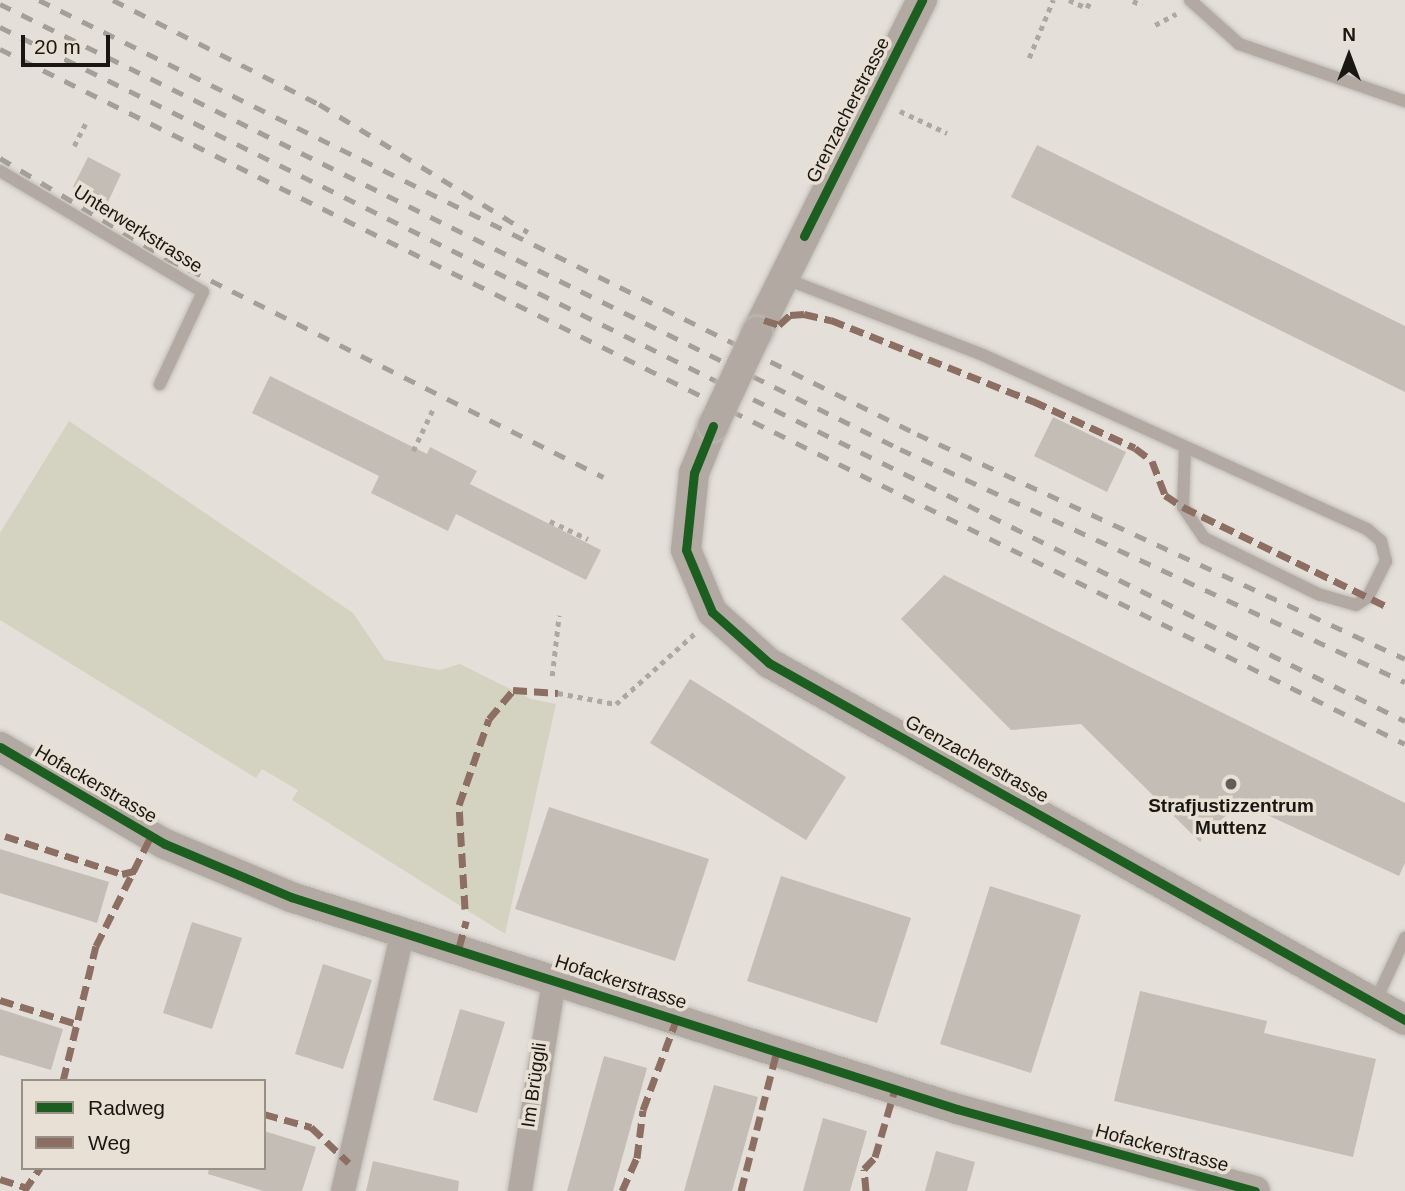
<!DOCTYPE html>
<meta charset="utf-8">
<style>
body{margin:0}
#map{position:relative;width:1405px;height:1191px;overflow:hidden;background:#e4dfd9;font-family:Helvetica,sans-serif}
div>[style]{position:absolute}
.green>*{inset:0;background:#d4d3c1}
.building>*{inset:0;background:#c4bdb6}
.path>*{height:4.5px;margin-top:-2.25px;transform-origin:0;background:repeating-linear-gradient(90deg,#ada8a1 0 5px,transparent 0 10px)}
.roads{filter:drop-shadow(0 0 2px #bfbbb6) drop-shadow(0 0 2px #bfbbb6)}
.service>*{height:12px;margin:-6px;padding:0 6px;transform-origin:6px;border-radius:6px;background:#b2aaa2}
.minor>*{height:24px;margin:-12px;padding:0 12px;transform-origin:12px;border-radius:12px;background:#b2aaa2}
.tertiary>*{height:30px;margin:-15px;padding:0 15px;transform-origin:15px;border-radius:15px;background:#b2aaa2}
.rail>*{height:5px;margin-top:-2.5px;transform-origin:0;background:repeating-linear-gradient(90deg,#a49f99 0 12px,transparent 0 24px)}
.bridges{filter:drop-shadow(0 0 2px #bfbbb6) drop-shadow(0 0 2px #bfbbb6)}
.tertiary-bridge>*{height:30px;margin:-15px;padding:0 15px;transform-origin:15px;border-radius:15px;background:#b2aaa2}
.quiet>*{height:7px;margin-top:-3.5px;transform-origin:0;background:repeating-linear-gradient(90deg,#8d6e63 0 14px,transparent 0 21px)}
.cycleway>*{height:9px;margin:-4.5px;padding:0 4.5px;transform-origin:4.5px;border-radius:4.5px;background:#1b5e20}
.dots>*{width:19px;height:19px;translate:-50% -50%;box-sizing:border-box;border:4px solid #e8e0d4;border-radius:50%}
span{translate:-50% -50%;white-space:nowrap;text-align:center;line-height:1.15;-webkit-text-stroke:7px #e8e0d4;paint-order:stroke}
.street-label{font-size:19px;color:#1a1713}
.poi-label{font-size:19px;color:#1a1713;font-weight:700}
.legend{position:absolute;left:21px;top:1079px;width:245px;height:91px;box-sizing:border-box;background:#e8e0d4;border:2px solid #969087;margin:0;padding:9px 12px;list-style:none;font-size:21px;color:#1a1713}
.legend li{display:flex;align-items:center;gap:14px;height:35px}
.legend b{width:35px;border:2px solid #969087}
.north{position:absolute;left:1314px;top:21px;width:70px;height:70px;-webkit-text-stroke:5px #e8e0d4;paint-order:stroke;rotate:0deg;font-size:19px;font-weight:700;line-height:28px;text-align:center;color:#1a1713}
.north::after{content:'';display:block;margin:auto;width:24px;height:32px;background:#1a1713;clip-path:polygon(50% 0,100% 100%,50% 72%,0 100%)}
.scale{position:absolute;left:21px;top:35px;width:89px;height:32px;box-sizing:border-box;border:4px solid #1a1713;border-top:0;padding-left:9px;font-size:21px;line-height:24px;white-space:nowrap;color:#1a1713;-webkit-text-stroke:5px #e8e0d4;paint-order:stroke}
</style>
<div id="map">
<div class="green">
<i style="clip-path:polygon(69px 421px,353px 613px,385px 660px,440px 670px,460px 664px,531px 699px,556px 704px,505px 934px,292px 800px,298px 790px,262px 769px,256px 778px,0 620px,0 533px)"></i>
</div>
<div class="building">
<i style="clip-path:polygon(1037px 145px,1405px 326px,1405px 392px,1011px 197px)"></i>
<i style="clip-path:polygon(88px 157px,121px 174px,107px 204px,73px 187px)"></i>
<i style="clip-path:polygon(270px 376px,427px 454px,430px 447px,477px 471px,470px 484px,601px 550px,586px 580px,456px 514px,448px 531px,371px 493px,379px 476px,252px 413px)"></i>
<i style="clip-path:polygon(1053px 417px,1126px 452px,1107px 492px,1034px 456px)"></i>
<i style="clip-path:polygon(944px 575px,1405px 803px,1405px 863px,1399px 876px,1239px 802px,1200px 842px,1081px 724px,1011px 730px,901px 619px)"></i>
<i style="clip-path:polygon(690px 679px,846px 777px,806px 840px,650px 743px)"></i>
<i style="clip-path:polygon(549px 807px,709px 859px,675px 961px,515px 909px)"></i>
<i style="clip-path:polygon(0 849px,109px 882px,97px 923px,0 893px)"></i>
<i style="clip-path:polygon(781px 876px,911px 918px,877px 1023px,747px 981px)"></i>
<i style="clip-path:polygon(990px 886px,1081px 915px,1031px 1073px,940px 1044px)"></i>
<i style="clip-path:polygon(192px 922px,242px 938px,212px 1029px,163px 1013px)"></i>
<i style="clip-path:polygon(323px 964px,372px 980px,343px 1069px,295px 1054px)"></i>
<i style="clip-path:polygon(1140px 991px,1267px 1021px,1264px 1033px,1376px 1059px,1353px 1157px,1114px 1101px)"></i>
<i style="clip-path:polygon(0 1009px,63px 1029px,51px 1070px,0 1055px)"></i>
<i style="clip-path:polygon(460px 1009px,505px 1022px,477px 1113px,433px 1100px)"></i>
<i style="clip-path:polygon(604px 1056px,647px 1068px,613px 1191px,567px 1191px)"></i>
<i style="clip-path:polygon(714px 1085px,758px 1097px,732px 1191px,684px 1191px)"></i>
<i style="clip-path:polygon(823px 1118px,867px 1131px,850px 1191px,803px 1191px)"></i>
<i style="clip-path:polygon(264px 1131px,316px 1147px,302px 1191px,263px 1191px,208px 1174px,209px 1168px,264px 1168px)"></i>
<i style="clip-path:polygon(936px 1151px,975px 1162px,967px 1191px,925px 1191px)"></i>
<i style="clip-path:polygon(373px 1161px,459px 1181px,458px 1191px,366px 1191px)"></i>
</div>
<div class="path">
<i style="left:1069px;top:0;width:20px;rotate:24deg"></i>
<i style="left:1087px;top:8px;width:8px;rotate:-67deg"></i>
<i style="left:1133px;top:1px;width:10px;rotate:24deg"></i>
<i style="left:1155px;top:25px;width:24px;rotate:-28deg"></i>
<i style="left:1029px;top:58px;width:63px;rotate:-67.5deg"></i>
<i style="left:900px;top:111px;width:52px;rotate:25.1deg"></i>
<i style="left:74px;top:146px;width:28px;rotate:-63deg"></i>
<i style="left:413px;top:451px;width:47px;rotate:-64.5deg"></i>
<i style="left:550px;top:521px;width:42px;rotate:25.3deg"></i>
<i style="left:552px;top:676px;width:61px;rotate:-83.5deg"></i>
<i style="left:558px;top:693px;width:59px;rotate:10.7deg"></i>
<i style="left:616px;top:704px;width:105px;rotate:-41.9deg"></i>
</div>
<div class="roads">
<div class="service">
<i style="left:1190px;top:0;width:66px;rotate:41.9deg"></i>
<i style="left:1239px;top:44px;width:176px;rotate:19deg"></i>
<i style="left:0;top:171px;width:236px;rotate:30.8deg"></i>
<i style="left:203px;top:292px;width:102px;rotate:115.1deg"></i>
<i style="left:786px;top:279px;width:211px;rotate:21.1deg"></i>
<i style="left:983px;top:355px;width:422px;rotate:24.4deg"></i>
<i style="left:1367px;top:529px;width:18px;rotate:41deg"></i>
<i style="left:1381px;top:541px;width:21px;rotate:76deg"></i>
<i style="left:1386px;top:561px;width:40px;rotate:116.6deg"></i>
<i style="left:1368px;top:597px;width:14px;rotate:146deg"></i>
<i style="left:1356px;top:605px;width:37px;rotate:-164deg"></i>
<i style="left:1320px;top:595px;width:129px;rotate:-153.8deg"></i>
<i style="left:1204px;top:538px;width:37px;rotate:-124deg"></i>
<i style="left:1183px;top:507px;width:60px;rotate:-88.1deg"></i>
<i style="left:1375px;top:1002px;width:71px;rotate:-64.9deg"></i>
</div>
<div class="minor">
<i style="left:343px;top:1191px;width:267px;rotate:-77deg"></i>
<i style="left:520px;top:1191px;width:214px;rotate:-80.8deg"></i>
</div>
<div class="tertiary">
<i style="left:757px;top:332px;width:371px;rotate:-63.6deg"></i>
<i style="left:713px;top:426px;width:51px;rotate:112deg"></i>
<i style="left:694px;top:473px;width:77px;rotate:95.9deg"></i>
<i style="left:686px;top:550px;width:67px;rotate:67.2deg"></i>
<i style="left:712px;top:612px;width:76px;rotate:41.8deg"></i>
<i style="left:769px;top:663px;width:729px;rotate:29.31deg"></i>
<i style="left:0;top:747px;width:191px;rotate:30.5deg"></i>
<i style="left:165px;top:844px;width:137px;rotate:22.8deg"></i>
<i style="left:291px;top:897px;width:699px;rotate:17.66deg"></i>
<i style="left:957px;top:1109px;width:309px;rotate:15.4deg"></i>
</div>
</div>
<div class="rail">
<i style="left:39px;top:0;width:979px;rotate:26.3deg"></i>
<i style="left:917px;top:434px;width:537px;rotate:24.75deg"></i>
<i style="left:113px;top:0;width:231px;rotate:26.8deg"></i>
<i style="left:319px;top:104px;width:245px;rotate:31.5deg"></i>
<i style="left:0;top:4px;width:1004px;rotate:26.31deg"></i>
<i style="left:900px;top:449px;width:556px;rotate:24.77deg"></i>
<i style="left:0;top:27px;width:1567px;rotate:26.29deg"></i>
<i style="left:0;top:49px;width:1567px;rotate:26.32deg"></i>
<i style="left:0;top:158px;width:196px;rotate:31deg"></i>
<i style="left:168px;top:259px;width:487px;rotate:26.6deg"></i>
</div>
<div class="bridges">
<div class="tertiary-bridge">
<i style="left:713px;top:426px;width:104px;rotate:-64.9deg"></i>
</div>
</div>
<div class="quiet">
<i style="left:764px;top:320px;width:16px;rotate:18deg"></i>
<i style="left:779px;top:325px;width:15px;rotate:-42deg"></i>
<i style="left:790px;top:315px;width:14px;rotate:-4deg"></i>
<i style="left:804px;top:314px;width:28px;rotate:13deg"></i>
<i style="left:831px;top:320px;width:218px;rotate:21.9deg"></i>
<i style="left:1033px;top:401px;width:112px;rotate:24.7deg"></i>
<i style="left:1135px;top:448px;width:21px;rotate:37deg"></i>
<i style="left:1152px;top:461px;width:36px;rotate:69deg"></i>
<i style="left:1165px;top:495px;width:22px;rotate:34deg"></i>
<i style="left:1183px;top:507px;width:226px;rotate:26deg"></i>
<i style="left:5px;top:836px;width:123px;rotate:18deg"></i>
<i style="left:122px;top:874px;width:16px;rotate:-14deg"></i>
<i style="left:465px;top:909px;width:104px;rotate:-93.3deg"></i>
<i style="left:459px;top:805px;width:91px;rotate:-70.8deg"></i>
<i style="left:489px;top:719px;width:38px;rotate:-50deg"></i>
<i style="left:513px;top:690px;width:45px;rotate:3.8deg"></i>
<i style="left:459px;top:948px;width:28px;rotate:-75deg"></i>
<i style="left:0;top:1000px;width:77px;rotate:17.3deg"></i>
<i style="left:63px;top:1081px;width:139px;rotate:-76.3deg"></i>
<i style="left:96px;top:946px;width:123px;rotate:-63.4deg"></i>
<i style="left:264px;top:1114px;width:49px;rotate:15.5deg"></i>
<i style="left:311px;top:1127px;width:52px;rotate:43.5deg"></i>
<i style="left:0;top:1179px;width:26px;rotate:18deg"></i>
<i style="left:24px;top:1191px;width:28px;rotate:-55deg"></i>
<i style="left:622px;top:1191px;width:36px;rotate:-66deg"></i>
<i style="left:637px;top:1158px;width:48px;rotate:-82.9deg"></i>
<i style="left:643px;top:1110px;width:98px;rotate:-69.7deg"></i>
<i style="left:741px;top:1191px;width:145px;rotate:-75.6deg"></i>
<i style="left:866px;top:1191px;width:22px;rotate:-95deg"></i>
<i style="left:864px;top:1169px;width:16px;rotate:-47deg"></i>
<i style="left:875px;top:1157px;width:71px;rotate:-73.6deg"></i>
</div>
<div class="cycleway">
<i style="left:804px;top:236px;width:264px;rotate:-63.4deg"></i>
<i style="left:713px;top:426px;width:51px;rotate:112deg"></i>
<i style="left:694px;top:473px;width:77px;rotate:95.9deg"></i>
<i style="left:686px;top:550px;width:67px;rotate:67.2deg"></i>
<i style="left:712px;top:612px;width:76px;rotate:41.8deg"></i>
<i style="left:769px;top:663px;width:729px;rotate:29.31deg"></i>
<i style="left:0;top:747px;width:191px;rotate:30.5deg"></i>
<i style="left:165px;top:844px;width:137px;rotate:22.8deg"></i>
<i style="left:291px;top:897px;width:699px;rotate:17.66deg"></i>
<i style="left:957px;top:1109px;width:309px;rotate:15.4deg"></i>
</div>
<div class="dots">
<i style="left:1231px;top:784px;background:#615d58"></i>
</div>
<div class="street-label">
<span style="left:848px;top:110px;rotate:-63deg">Grenzacherstrasse</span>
<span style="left:138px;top:229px;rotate:32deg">Unterwerkstrasse</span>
<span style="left:977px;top:759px;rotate:29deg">Grenzacherstrasse</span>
<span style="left:96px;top:784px;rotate:30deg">Hofackerstrasse</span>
<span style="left:621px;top:982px;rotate:18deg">Hofackerstrasse</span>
<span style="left:534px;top:1085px;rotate:-82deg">Im Brüggli</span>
<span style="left:1162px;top:1148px;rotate:15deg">Hofackerstrasse</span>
</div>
<div class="poi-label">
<span style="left:1231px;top:817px">Strafjustizzentrum<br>Muttenz</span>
</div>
<ul class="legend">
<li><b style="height:9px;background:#1b5e20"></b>Radweg</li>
<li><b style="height:9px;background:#8d6e63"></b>Weg</li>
</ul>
<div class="north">N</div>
<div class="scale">20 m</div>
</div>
